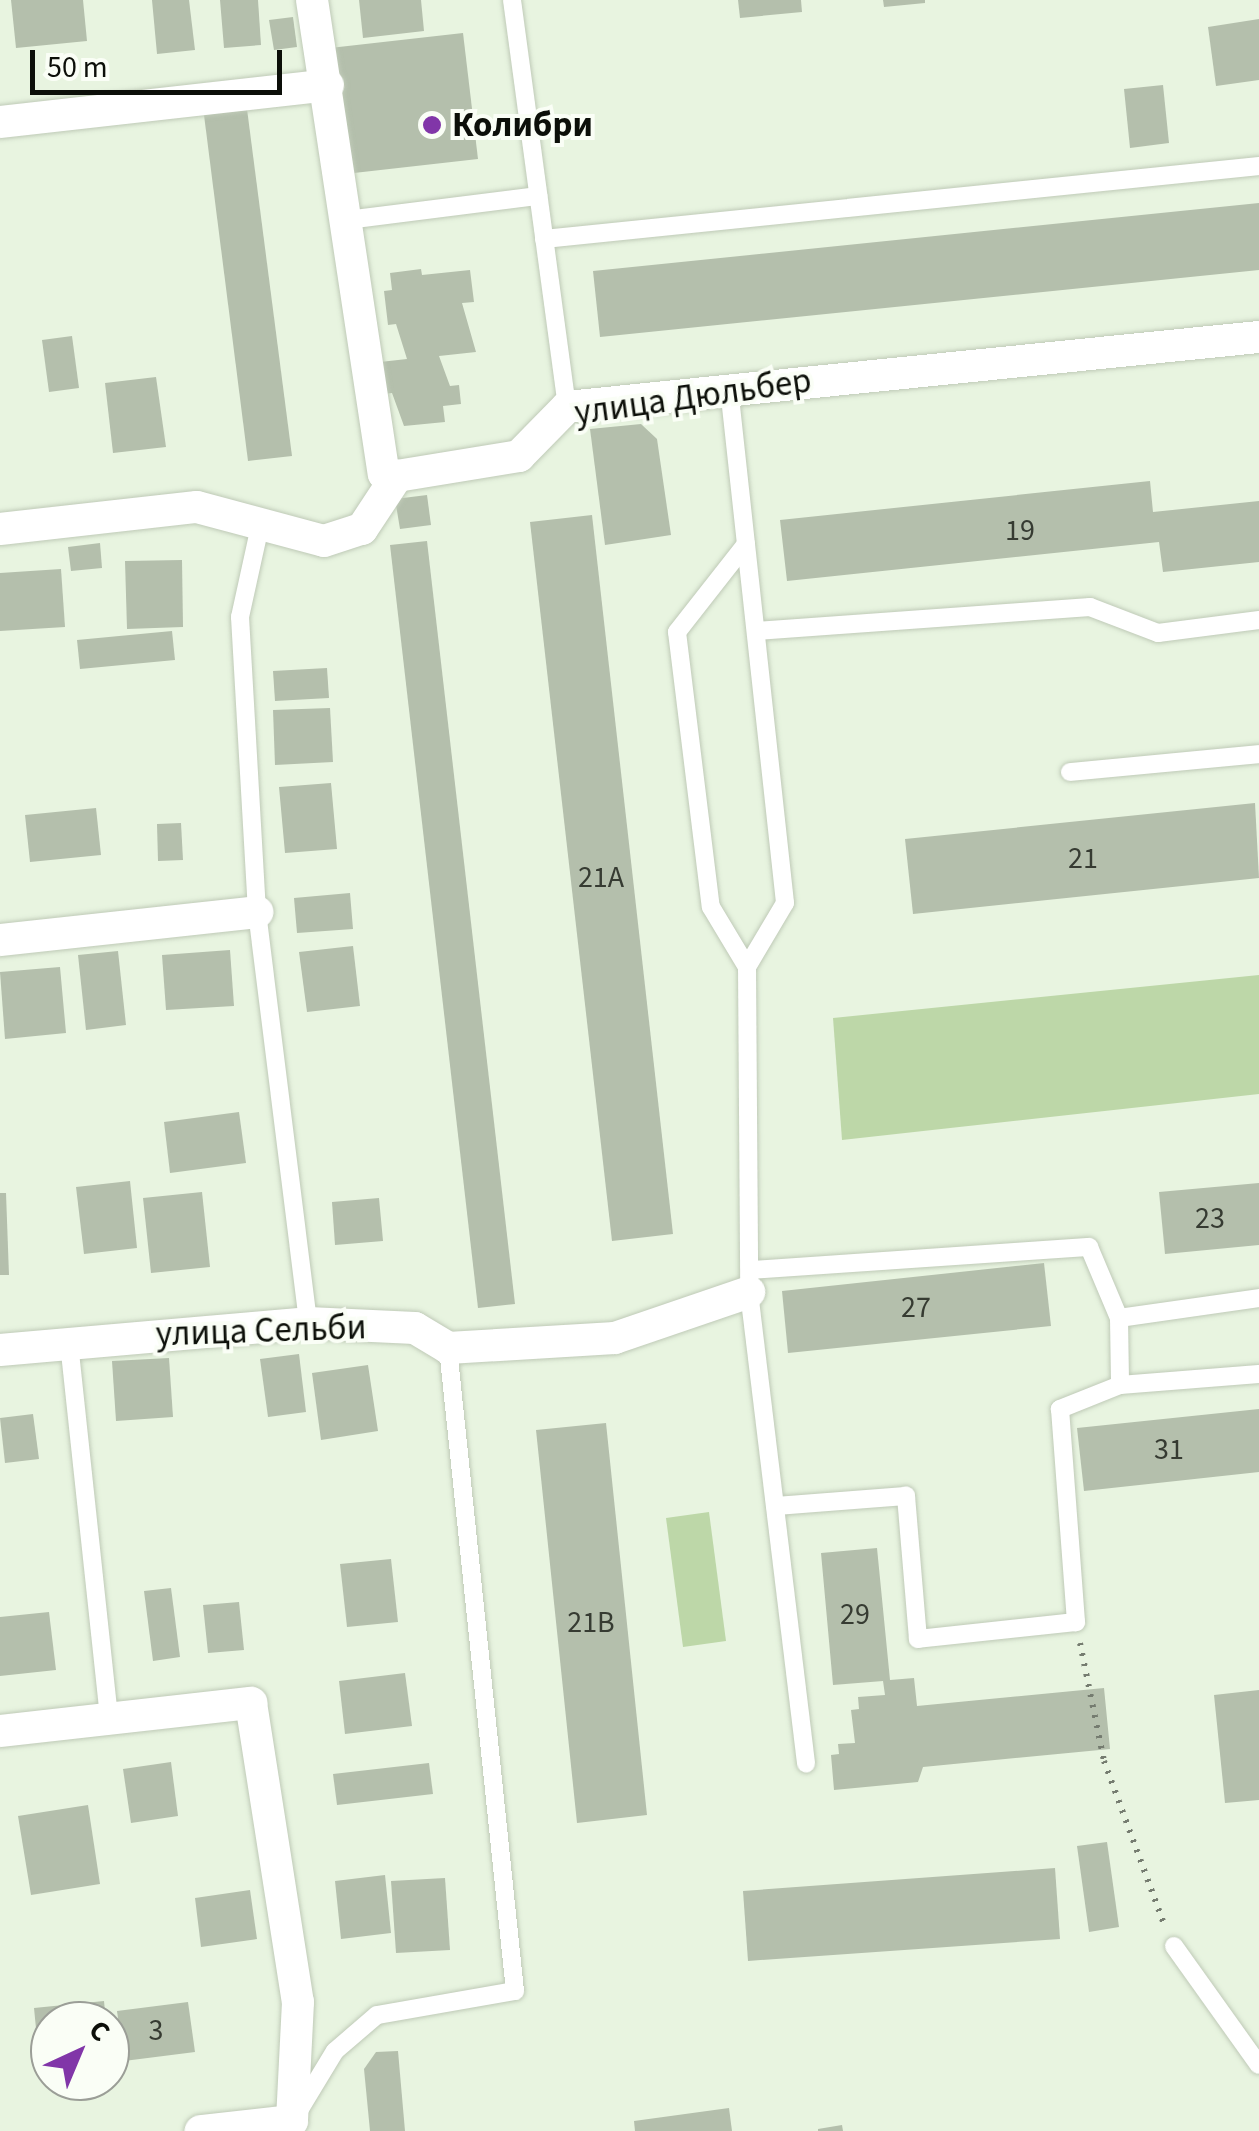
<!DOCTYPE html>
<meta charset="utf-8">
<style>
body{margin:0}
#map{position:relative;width:1259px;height:2131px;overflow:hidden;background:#e8f4e0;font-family:"Source Sans 3",sans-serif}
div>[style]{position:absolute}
.green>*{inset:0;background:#bdd7a8}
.building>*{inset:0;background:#b4bfac}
.path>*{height:6px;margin-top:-3px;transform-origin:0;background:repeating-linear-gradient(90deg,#757c70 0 2.5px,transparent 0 10.5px)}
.roads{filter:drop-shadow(0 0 2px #bfcab7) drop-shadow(0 0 2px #bfcab7)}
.service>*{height:18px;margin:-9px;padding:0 9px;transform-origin:9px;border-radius:9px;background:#fff}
.minor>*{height:32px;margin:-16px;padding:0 16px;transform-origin:16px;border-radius:16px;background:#fff}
.dots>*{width:28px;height:28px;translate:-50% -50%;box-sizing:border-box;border:5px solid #fafef6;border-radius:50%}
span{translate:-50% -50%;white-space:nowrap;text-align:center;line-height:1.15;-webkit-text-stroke:8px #fafef6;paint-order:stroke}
.number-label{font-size:30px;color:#363b32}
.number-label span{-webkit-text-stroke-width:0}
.poi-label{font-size:35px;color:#0c0f09;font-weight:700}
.left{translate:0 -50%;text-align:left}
.street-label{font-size:35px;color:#0c0f09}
.north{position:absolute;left:30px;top:2001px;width:100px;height:100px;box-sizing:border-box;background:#fafef6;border:2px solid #9b9e97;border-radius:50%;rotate:44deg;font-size:28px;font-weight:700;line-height:40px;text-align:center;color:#0c0f09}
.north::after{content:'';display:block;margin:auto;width:35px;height:45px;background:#8136a8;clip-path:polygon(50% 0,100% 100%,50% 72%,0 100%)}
.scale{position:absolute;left:30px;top:50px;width:252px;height:45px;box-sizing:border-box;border:5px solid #0c0f09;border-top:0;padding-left:12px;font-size:30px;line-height:35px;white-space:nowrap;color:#0c0f09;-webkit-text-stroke:8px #fafef6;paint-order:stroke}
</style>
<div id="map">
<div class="green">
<i style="clip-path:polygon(1259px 975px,1259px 1094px,842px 1140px,833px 1018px)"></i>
<i style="clip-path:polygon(709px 1512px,726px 1641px,683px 1647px,666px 1518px)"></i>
</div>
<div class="building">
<i style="clip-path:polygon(11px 0,83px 0,87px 41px,16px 48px)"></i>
<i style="clip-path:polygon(152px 0,189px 0,195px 50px,157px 54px)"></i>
<i style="clip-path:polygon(220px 0,258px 0,261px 45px,224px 48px)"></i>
<i style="clip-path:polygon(359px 0,421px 0,424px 31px,363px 38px)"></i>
<i style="clip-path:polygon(738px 0,801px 0,802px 12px,740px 18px)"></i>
<i style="clip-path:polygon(883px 0,925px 0,925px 3px,884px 7px)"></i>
<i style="clip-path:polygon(293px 17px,297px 47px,274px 50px,269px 20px)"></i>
<i style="clip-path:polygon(1259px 19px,1259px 80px,1216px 86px,1208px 27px)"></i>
<i style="clip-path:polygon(463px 33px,478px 159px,345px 174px,330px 48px)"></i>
<i style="clip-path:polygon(1163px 85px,1169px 143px,1130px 148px,1124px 89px)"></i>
<i style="clip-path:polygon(247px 109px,292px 456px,248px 461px,204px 115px)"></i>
<i style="clip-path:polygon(1259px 203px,1259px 270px,600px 337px,593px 271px)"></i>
<i style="clip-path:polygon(421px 269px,422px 275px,470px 270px,474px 302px,462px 303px,476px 352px,439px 356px,450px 386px,459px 385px,461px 404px,443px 406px,445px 422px,404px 426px,392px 393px,375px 395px,380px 362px,407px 359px,396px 324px,388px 325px,384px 291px,392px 290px,390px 273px)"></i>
<i style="clip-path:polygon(72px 336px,79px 388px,49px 392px,42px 340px)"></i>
<i style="clip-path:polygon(156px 377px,166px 447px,113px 453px,105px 383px)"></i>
<i style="clip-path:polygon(641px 424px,657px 439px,671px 535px,605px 545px,590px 429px)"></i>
<i style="clip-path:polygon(1150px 481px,1153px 512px,1259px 501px,1259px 562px,1163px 572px,1159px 542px,787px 581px,780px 520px)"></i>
<i style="clip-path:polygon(427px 495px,431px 525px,400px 529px,395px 499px)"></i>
<i style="clip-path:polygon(592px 515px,673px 1234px,612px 1241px,530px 522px)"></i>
<i style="clip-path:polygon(427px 541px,515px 1304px,478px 1308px,390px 545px)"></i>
<i style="clip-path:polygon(100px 543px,102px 568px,71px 571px,68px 547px)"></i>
<i style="clip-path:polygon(182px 560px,183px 627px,127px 629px,125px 561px)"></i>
<i style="clip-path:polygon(61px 569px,65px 627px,0 631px,0 573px)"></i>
<i style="clip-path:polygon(172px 631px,175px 660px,80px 669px,77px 640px)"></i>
<i style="clip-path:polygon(327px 668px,329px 698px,275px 701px,273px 671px)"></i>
<i style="clip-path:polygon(330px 708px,333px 762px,275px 765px,273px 710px)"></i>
<i style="clip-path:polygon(331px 783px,337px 849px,285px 853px,279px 787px)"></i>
<i style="clip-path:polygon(1255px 803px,1259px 878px,913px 914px,905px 839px)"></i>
<i style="clip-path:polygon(96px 808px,101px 855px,30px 862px,25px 815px)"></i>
<i style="clip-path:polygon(181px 823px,183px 860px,158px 861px,157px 824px)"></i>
<i style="clip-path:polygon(350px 893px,353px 929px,297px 933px,294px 898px)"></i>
<i style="clip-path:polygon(353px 946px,360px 1006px,307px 1012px,299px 952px)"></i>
<i style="clip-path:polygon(230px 950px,234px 1006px,166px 1010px,162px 955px)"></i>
<i style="clip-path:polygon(118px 951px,126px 1025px,86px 1030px,78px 955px)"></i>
<i style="clip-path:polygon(60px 967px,66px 1033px,5px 1039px,0 972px)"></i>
<i style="clip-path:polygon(239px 1112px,246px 1163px,170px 1173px,164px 1122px)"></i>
<i style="clip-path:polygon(130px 1181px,137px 1248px,84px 1254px,76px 1187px)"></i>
<i style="clip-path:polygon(1259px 1183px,1259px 1245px,1165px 1254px,1159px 1192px)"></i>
<i style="clip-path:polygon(202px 1192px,210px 1267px,151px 1273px,143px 1198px)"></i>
<i style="clip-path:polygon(0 1193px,6px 1193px,9px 1275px,0 1275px)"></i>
<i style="clip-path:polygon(379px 1198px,383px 1241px,335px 1245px,332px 1202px)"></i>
<i style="clip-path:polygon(1044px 1263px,1051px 1326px,788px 1353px,782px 1291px)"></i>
<i style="clip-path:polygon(299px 1354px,306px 1412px,268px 1417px,260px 1359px)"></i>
<i style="clip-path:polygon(169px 1358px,173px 1417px,116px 1421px,112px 1361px)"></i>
<i style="clip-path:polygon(368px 1365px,378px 1431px,321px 1440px,312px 1373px)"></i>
<i style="clip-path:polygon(1259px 1409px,1259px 1472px,1084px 1491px,1077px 1428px)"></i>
<i style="clip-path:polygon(33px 1414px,39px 1459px,5px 1463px,0 1418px)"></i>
<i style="clip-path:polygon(606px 1423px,647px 1815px,577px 1823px,536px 1430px)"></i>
<i style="clip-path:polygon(877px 1548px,890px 1680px,914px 1678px,917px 1706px,1104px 1688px,1110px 1749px,923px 1767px,918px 1782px,834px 1790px,831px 1755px,839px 1754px,838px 1744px,855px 1743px,851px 1710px,859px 1709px,858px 1697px,885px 1695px,883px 1681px,833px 1685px,821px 1553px)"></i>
<i style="clip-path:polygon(391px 1559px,398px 1622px,347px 1627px,340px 1564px)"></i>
<i style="clip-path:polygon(171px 1588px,180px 1657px,153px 1661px,144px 1591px)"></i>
<i style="clip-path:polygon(239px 1602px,244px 1650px,208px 1653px,203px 1605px)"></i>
<i style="clip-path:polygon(49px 1612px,56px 1670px,0 1676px,0 1617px)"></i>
<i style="clip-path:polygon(405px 1673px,412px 1726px,345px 1734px,339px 1681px)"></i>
<i style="clip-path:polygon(1259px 1690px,1259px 1800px,1225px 1803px,1214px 1695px)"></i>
<i style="clip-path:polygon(171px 1762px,178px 1816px,131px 1823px,123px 1769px)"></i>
<i style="clip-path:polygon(429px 1763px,433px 1794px,337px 1805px,333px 1774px)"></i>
<i style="clip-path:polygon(88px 1805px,100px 1884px,31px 1895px,18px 1816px)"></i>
<i style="clip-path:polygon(1107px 1842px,1119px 1927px,1089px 1932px,1077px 1846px)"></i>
<i style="clip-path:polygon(1055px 1868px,1060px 1939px,748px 1961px,743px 1891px)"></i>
<i style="clip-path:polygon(385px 1875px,391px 1933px,341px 1939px,335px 1881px)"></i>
<i style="clip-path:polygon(445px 1878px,450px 1950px,396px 1953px,391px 1881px)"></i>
<i style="clip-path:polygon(250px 1890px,257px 1939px,201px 1947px,195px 1898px)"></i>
<i style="clip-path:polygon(104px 2001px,106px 2021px,50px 2021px,50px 2068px,40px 2069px,34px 2008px)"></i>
<i style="clip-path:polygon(188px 2002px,195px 2052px,124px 2061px,117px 2011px)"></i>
<i style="clip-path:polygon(398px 2051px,405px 2131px,370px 2131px,364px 2069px,376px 2052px)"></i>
<i style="clip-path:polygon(729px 2108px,732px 2131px,635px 2131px,634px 2121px)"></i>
<i style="clip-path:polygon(842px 2125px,843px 2131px,818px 2131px,818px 2129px)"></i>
</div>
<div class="path">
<i style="left:1080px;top:1643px;width:120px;rotate:78.5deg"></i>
<i style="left:1104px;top:1761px;width:177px;rotate:69.8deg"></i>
</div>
<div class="roads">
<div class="service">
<i style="left:512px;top:0;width:411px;rotate:82.3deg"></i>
<i style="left:347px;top:220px;width:193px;rotate:-7.2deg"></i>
<i style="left:544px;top:239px;width:719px;rotate:-5.83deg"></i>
<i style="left:729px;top:388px;width:518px;rotate:83.79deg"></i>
<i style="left:785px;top:903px;width:74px;rotate:120.7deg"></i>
<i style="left:747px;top:967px;width:325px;rotate:89.6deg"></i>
<i style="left:749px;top:1292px;width:475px;rotate:83.1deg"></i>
<i style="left:260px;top:526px;width:93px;rotate:102.4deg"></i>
<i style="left:240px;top:617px;width:295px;rotate:86.7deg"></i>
<i style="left:257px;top:912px;width:414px;rotate:82.9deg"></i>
<i style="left:746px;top:544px;width:112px;rotate:128.1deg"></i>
<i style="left:677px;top:632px;width:277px;rotate:83deg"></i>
<i style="left:711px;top:907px;width:70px;rotate:59deg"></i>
<i style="left:756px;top:631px;width:335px;rotate:-4.1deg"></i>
<i style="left:1090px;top:607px;width:73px;rotate:20.9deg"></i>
<i style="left:1158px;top:633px;width:102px;rotate:-7.3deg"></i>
<i style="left:1070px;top:772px;width:190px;rotate:-5.4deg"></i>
<i style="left:751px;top:1270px;width:339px;rotate:-3.9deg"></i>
<i style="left:1089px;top:1247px;width:77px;rotate:67.1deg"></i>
<i style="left:1119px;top:1318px;width:67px;rotate:89.1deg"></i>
<i style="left:1120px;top:1385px;width:65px;rotate:158.2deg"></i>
<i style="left:1060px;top:1409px;width:214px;rotate:85.7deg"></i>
<i style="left:1076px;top:1622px;width:159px;rotate:173.9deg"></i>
<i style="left:918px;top:1639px;width:144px;rotate:-94.8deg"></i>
<i style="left:906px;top:1496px;width:131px;rotate:175.6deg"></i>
<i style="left:1119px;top:1318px;width:141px;rotate:-8.1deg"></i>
<i style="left:69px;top:1343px;width:377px;rotate:83.9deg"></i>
<i style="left:1120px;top:1385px;width:139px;rotate:-4.5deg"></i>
<i style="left:1174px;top:1946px;width:146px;rotate:54.5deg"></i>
<i style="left:298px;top:2112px;width:71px;rotate:-58.8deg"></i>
<i style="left:335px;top:2051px;width:55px;rotate:-40.6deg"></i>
<i style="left:377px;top:2015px;width:140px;rotate:-9.9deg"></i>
<i style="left:515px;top:1991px;width:646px;rotate:-95.95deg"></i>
</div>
<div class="minor">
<i style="left:312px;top:0;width:479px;rotate:81.4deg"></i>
<i style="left:384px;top:474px;width:13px;rotate:9deg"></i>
<i style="left:0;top:122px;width:330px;rotate:-6.4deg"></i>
<i style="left:0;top:529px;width:198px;rotate:-6.4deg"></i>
<i style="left:197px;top:507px;width:131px;rotate:15deg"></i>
<i style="left:324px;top:541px;width:40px;rotate:-18deg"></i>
<i style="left:362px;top:529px;width:64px;rotate:-56.6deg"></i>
<i style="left:397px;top:476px;width:124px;rotate:-9.3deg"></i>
<i style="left:519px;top:456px;width:69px;rotate:-45.6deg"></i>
<i style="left:567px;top:407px;width:696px;rotate:-5.78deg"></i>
<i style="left:0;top:940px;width:259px;rotate:-6.2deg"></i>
<i style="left:0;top:1350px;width:309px;rotate:-5deg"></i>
<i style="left:308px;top:1323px;width:107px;rotate:2.7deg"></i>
<i style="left:415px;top:1328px;width:39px;rotate:31deg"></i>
<i style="left:448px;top:1348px;width:167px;rotate:-3.4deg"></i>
<i style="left:615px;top:1338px;width:142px;rotate:-18.9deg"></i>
<i style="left:0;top:1731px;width:253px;rotate:-6.4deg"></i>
<i style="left:251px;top:1703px;width:303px;rotate:81.1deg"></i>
<i style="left:298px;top:2002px;width:119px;rotate:92.9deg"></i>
<i style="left:292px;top:2121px;width:92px;rotate:173.7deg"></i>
</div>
</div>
<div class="dots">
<i style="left:432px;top:125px;background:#8136a8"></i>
</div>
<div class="number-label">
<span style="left:1020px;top:531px">19</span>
<span style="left:1083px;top:859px">21</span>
<span style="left:601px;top:878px">21А</span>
<span style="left:1210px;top:1219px">23</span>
<span style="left:916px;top:1308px">27</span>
<span style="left:1169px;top:1450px">31</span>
<span style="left:855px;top:1615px">29</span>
<span style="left:591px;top:1623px">21В</span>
<span style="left:156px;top:2031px">3</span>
</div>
<div class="poi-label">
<span class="left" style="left:452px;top:125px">Колибри</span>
</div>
<div class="street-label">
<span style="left:693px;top:397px;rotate:-8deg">улица Дюльбер</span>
<span style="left:261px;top:1331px;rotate:-2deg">улица Сельби</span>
</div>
<div class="north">С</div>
<div class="scale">50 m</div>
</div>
